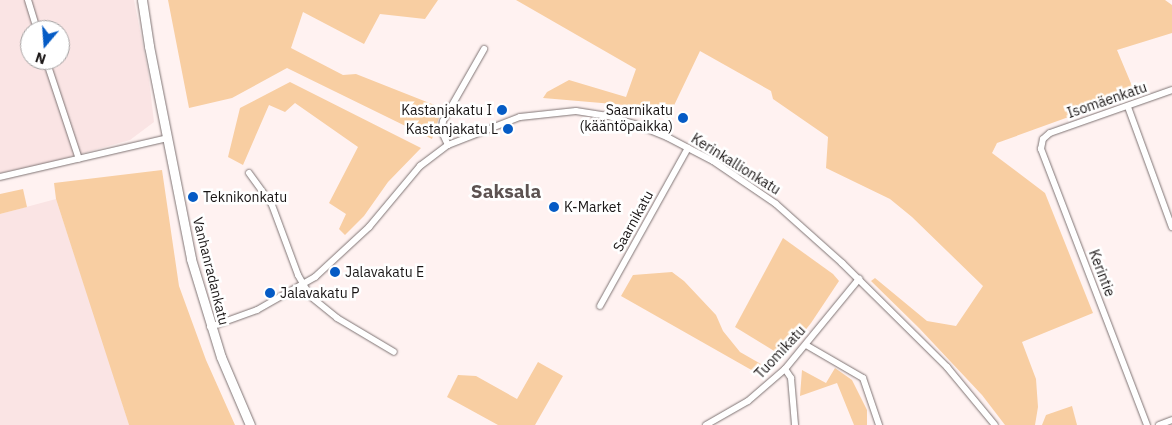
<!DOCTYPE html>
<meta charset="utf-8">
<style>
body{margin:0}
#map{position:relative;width:1172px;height:425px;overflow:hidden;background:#fff2f1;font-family:"IBM Plex Sans",sans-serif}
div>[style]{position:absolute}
.built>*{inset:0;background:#fae4e4}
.green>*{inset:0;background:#f8cea2}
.roads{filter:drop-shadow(0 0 1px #7f7474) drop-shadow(0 0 1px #7f7474)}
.street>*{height:6px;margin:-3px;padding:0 3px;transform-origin:3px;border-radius:3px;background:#fff}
.secondary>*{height:9px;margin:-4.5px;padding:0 4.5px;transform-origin:4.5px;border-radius:4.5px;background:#fff}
.dots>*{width:14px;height:14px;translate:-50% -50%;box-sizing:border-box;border:2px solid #fff;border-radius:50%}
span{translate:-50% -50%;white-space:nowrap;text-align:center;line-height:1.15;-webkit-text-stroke:5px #fff;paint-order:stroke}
.street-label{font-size:14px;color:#191515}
.poi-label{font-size:14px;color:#191515}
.right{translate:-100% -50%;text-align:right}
.left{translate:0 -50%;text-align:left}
.district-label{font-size:19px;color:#5c5251;font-weight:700}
.north{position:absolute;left:20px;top:20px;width:50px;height:50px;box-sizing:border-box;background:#fff;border:1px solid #a3a1a1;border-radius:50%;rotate:198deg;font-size:14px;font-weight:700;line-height:20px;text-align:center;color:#191515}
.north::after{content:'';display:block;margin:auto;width:18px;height:22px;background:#055bc5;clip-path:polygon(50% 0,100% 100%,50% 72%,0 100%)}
</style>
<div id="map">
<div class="built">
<i style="clip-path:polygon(evenodd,0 0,134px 0,148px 71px,154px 122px,130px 140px,48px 163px,0 173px,0 0,30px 30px,60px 30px,60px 60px,30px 60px,30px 30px)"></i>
<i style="clip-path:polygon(56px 199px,108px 357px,129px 425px,0 425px,0 214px)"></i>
</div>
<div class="green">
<i style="clip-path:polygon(168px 0,438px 0,425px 19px,380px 14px,364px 44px,303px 12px,291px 48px,343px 75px,356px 74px,442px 108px,432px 139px,287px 68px,232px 98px,189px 108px)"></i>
<i style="clip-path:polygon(516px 0,1165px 0,1172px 5px,1172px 33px,1117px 50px,1135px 93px,997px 143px,992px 153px,1045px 193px,1093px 313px,1022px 342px,1036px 379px,1038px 407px,1035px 425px,1005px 425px,982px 395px,919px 328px,871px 281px,875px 278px,927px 321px,956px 326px,983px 286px,912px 217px,890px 199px,826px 168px,828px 137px,773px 99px,771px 91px,700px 51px,668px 118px,625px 105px,543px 98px,547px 92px,569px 80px,626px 97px,636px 69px)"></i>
<i style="clip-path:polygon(290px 82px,421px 148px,388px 182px,364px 216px,345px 235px,339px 229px,346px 214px,329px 203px,358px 147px,295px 103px,285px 112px,269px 105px,243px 165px,228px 157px,240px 108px)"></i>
<i style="clip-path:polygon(162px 170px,179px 286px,206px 360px,235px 425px,129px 425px,56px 199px,54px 183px)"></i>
<i style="clip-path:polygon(23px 189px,27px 207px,0 214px,0 194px)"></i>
<i style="clip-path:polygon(783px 238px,833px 274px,839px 281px,811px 323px,784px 357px,735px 327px)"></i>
<i style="clip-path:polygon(672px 272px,684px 281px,716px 315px,723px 331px,740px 352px,768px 368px,762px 376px,621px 296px,633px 275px)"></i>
<i style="clip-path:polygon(538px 362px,563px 376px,535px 425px,498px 425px,447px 397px,458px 375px,476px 376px,517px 399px)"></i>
<i style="clip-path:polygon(835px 368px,852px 380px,867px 410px,867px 425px,854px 425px,837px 383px,800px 396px,802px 370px,826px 383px)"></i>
<i style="clip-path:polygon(1072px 406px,1077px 425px,1042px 425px,1046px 415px)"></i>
</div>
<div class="roads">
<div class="street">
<i style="left:28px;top:0;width:31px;rotate:73deg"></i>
<i style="left:46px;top:60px;width:104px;rotate:71.6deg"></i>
<i style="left:1128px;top:107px;width:128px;rotate:69.9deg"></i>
<i style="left:448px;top:145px;width:17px;rotate:-115deg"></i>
<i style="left:441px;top:130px;width:9px;rotate:-77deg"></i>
<i style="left:443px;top:121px;width:83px;rotate:-60.3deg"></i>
<i style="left:249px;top:173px;width:39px;rotate:54deg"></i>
<i style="left:272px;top:205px;width:75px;rotate:69.6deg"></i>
<i style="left:298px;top:275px;width:24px;rotate:60deg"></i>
<i style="left:310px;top:296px;width:35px;rotate:39deg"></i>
<i style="left:337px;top:318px;width:66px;rotate:30.8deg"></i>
<i style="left:0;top:177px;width:171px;rotate:-13.1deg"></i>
<i style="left:600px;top:306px;width:181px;rotate:-60.9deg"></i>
<i style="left:210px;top:327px;width:50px;rotate:-19.9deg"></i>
<i style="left:257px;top:310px;width:67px;rotate:-29.6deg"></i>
<i style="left:315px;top:277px;width:74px;rotate:-42.8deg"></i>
<i style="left:369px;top:227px;width:80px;rotate:-50.1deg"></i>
<i style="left:420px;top:166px;width:35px;rotate:-37deg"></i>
<i style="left:448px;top:145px;width:77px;rotate:-21.3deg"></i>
<i style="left:520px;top:117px;width:56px;rotate:-6.1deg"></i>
<i style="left:576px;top:111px;width:32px;rotate:9deg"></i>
<i style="left:608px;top:116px;width:28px;rotate:17deg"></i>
<i style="left:635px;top:124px;width:35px;rotate:22deg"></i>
<i style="left:667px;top:137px;width:52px;rotate:27.6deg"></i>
<i style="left:713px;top:161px;width:76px;rotate:34.3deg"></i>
<i style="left:776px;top:204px;width:89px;rotate:41.8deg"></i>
<i style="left:842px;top:263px;width:148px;rotate:44.7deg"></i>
<i style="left:947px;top:367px;width:75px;rotate:50.4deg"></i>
<i style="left:806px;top:345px;width:66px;rotate:30.1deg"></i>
<i style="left:863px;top:378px;width:50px;rotate:71.2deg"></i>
<i style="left:785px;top:369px;width:11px;rotate:56deg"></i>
<i style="left:791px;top:378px;width:47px;rotate:85.1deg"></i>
<i style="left:706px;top:425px;width:48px;rotate:-29.7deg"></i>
<i style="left:748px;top:401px;width:49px;rotate:-40.9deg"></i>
<i style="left:785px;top:369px;width:117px;rotate:-50.6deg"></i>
<i style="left:1147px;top:425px;width:296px;rotate:-111deg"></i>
<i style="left:1041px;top:149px;width:10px;rotate:-79deg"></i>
<i style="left:1043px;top:139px;width:9px;rotate:-41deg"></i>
<i style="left:1050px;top:133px;width:129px;rotate:-19.4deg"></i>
<i style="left:1159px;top:425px;width:14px;rotate:-21deg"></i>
</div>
<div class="secondary">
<i style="left:142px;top:0;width:47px;rotate:81.3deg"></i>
<i style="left:149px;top:46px;width:217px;rotate:78.8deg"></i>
<i style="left:191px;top:259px;width:102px;rotate:73deg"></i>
<i style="left:221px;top:357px;width:74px;rotate:66.9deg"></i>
</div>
</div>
<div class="dots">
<i style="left:502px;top:110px;background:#055bc5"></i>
<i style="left:683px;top:118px;background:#055bc5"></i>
<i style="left:508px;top:129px;background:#055bc5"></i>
<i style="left:193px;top:197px;background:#055bc5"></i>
<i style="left:554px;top:207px;background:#055bc5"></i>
<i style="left:335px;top:272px;background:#055bc5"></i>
<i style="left:270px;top:293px;background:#055bc5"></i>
</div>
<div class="street-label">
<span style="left:1107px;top:100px;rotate:-19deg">Isomäenkatu</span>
<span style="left:736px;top:164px;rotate:32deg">Kerinkallionkatu</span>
<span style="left:633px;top:221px;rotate:-61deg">Saarnikatu</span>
<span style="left:211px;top:271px;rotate:76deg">Vanhanradankatu</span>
<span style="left:1102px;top:273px;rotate:69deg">Kerintie</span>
<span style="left:780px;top:352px;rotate:-47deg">Tuomikatu</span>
</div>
<div class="poi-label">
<span class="right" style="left:492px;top:110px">Kastanjakatu I</span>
<span class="right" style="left:673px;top:118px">Saarnikatu<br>(kääntöpaikka)</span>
<span class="right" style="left:498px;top:129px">Kastanjakatu L</span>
<span class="left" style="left:203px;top:197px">Teknikonkatu</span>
<span class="left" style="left:564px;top:207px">K-Market</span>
<span class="left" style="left:345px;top:272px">Jalavakatu E</span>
<span class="left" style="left:280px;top:293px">Jalavakatu P</span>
</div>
<div class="district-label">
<span style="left:506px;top:192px">Saksala</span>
</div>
<div class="north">N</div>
</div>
